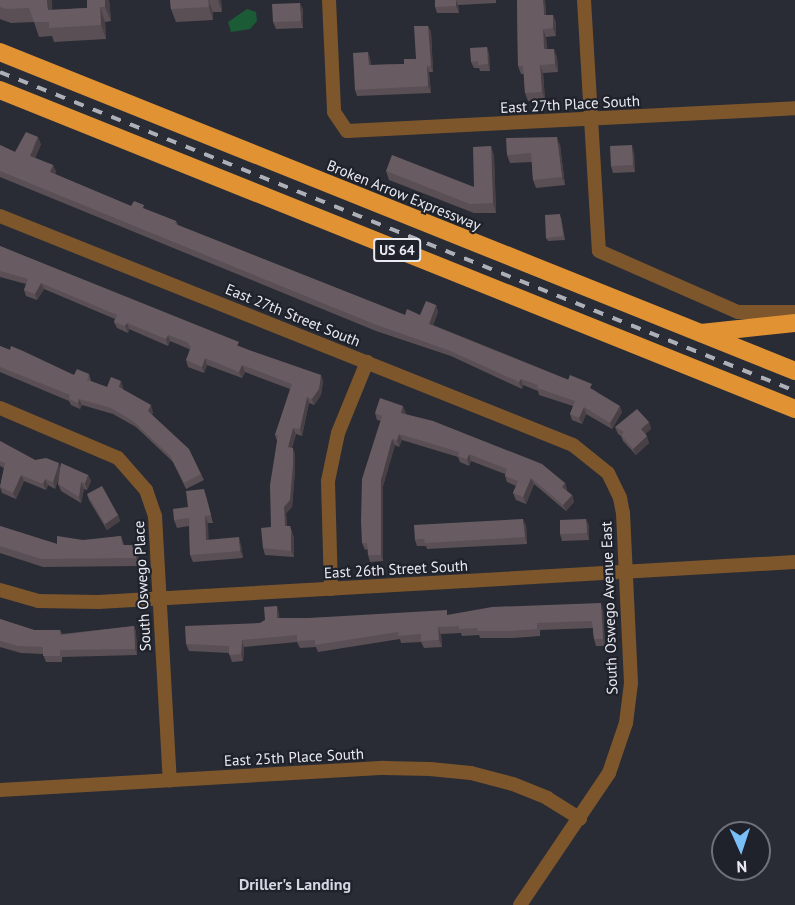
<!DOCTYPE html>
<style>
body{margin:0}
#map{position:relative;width:795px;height:905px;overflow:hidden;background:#292c35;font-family:"PT Sans",sans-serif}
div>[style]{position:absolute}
.green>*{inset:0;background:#1b5b35}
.street>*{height:14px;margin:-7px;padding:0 7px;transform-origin:7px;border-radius:7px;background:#7e562b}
.highway>*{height:18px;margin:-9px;padding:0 9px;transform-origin:9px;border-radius:9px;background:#e19334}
.rail>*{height:4px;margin-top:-2px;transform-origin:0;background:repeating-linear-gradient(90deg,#aeb0b7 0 10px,transparent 0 20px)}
.wall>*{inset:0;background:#594f54}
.shaded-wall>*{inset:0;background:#494045}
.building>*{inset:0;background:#685c62}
span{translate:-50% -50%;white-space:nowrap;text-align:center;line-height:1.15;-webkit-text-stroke:4.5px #1f222b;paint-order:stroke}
.shield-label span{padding:2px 4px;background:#1f222b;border:2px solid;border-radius:4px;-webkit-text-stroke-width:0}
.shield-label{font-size:14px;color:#e9ebf1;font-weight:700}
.street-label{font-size:15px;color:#e9ebf1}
.neighbourhood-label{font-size:16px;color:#d3d7e3;font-weight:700}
.north{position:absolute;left:711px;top:821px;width:60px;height:60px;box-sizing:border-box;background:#1f222b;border:2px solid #70727a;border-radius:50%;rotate:177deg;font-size:16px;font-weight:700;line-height:24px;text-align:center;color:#e9ebf1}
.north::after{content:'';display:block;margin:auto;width:21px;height:27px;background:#79bff8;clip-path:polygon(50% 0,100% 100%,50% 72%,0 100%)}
</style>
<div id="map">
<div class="green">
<i style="clip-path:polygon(247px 9px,256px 12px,257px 21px,250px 29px,231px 32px,228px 22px)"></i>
</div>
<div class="street">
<i style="left:329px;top:0;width:112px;rotate:87.4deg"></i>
<i style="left:334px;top:112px;width:23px;rotate:56deg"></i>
<i style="left:347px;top:131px;width:449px;rotate:-2.9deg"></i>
<i style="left:584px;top:0;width:251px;rotate:86.6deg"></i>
<i style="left:599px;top:251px;width:152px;rotate:23.7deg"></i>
<i style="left:738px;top:312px;width:57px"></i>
<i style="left:0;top:216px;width:617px;rotate:21.78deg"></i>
<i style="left:573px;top:445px;width:45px;rotate:38.7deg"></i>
<i style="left:608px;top:473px;width:28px;rotate:64deg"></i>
<i style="left:620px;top:498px;width:15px;rotate:79deg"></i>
<i style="left:623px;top:513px;width:170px;rotate:87.3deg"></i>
<i style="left:631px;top:683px;width:40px;rotate:97.1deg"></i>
<i style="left:626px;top:723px;width:53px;rotate:108.8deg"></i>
<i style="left:609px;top:773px;width:159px;rotate:124deg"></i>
<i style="left:0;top:408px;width:128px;rotate:23deg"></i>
<i style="left:118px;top:458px;width:43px;rotate:48.8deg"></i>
<i style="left:146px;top:490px;width:28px;rotate:71deg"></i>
<i style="left:155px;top:516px;width:265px;rotate:86.8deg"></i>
<i style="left:331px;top:589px;width:108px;rotate:-91.6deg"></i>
<i style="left:328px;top:481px;width:49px;rotate:-78.2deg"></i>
<i style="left:338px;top:433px;width:77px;rotate:-67.8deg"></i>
<i style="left:0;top:590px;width:40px;rotate:16deg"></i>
<i style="left:38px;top:601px;width:60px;rotate:1deg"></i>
<i style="left:98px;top:602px;width:698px;rotate:-3.28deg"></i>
<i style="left:0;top:790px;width:385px;rotate:-3.3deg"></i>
<i style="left:384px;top:768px;width:46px;rotate:1.2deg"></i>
<i style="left:430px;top:769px;width:41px;rotate:5.6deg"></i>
<i style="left:471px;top:773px;width:43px;rotate:14.7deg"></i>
<i style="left:513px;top:784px;width:37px;rotate:22deg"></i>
<i style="left:547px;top:798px;width:39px;rotate:32deg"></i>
</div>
<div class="highway">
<i style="left:0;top:52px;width:857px;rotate:21.86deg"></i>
<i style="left:0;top:90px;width:857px;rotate:21.86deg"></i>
<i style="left:701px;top:333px;width:95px;rotate:-6.1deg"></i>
</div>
<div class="rail">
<i style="left:0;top:72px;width:857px;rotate:21.86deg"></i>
</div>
<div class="wall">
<i style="clip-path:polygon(0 0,52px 10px,87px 8px,109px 0,111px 21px,105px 22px,106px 39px,54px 42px,52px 36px,39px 37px,34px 22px,11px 23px,0 19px)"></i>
<i style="clip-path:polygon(170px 0,221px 0,222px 12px,213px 12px,213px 20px,176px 22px,171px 9px)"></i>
<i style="clip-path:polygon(435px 0,496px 0,496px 3px,458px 5px,459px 13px,437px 13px,435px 7px)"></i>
<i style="clip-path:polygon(517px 0,545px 0,546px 15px,553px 15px,556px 23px,556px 36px,546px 37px,547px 49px,557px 57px,558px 72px,543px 73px,545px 100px,528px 101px,525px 93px,524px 74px,521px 74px,518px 66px)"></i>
<i style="clip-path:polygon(303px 9px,303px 28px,276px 29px,273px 22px)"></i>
<i style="clip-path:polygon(428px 26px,431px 32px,433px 72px,429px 72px,431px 93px,357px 96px,355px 90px,370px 58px,371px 65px,404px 64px,416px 59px)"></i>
<i style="clip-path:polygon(487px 47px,489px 54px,490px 71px,480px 71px,479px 68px,474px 68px,471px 62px)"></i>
<i style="clip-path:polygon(41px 144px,35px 158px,53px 165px,56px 172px,55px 174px,131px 206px,146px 210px,176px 221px,178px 225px,405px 315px,420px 315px,436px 305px,438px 312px,433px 325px,594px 390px,622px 412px,612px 429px,586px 414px,582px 424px,572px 420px,570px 414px,573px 406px,539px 395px,538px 391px,523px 385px,522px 389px,451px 356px,376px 331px,0 177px,0 145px,15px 152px)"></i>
<i style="clip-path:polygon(560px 145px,565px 185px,536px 188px,533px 180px,532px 162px,510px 163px,507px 155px)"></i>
<i style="clip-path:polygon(491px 146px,494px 156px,496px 213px,474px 213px,389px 180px,386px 171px,474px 187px)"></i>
<i style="clip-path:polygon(634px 152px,635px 172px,613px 173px,611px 166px)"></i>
<i style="clip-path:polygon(561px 217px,565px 240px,548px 241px,546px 238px)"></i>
<i style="clip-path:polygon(0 246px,323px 381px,321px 395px,314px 405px,309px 403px,302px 436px,296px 434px,292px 448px,295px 454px,295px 471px,292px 507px,286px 513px,287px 526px,290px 526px,294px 538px,294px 557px,265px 555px,263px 548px,271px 527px,277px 441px,275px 435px,290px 389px,245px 372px,242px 378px,207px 365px,204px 373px,188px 367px,186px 360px,190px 350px,189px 349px,170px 341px,168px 346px,129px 329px,128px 333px,117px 328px,114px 322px,115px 319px,44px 289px,37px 300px,26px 296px,24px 290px,26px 284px,0 277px)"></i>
<i style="clip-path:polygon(0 346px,74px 375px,89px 374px,91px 381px,107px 387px,123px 387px,123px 390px,153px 412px,152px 415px,201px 474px,204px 480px,186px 489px,173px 462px,136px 427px,113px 414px,82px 405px,80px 409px,71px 405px,69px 401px,0 372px)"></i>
<i style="clip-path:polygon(375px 413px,406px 413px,405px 414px,565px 483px,567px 490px,566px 491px,572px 495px,574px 502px,566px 511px,534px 484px,526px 504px,516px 500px,513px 493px,516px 486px,507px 482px,505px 476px,505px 474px,471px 461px,469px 466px,460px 462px,458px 457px,402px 440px,399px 447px,395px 445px,383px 486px,383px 561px,370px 562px,368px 555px,368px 549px,365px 550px,362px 543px,381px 421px,377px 420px)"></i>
<i style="clip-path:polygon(649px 422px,651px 429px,645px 434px,649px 443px,636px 455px,623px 441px,621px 436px,618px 434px,615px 427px)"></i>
<i style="clip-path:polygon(0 441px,35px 460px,88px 475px,91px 481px,87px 490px,84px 489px,81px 503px,61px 491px,58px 484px,60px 474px,55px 489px,48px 485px,46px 490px,24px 481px,16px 499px,2px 493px,0 487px,4px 468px,0 466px)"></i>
<i style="clip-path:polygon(87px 494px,118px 515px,120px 521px,107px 530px,89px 500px)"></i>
<i style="clip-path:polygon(206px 496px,213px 523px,208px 523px,208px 540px,241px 545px,243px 558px,193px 562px,190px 555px,189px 526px,177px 528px,174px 520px,188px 507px)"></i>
<i style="clip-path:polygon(586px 519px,589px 526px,589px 540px,562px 541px,560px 534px)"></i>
<i style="clip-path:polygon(526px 525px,527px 544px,427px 549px,426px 546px,417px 546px,415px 540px)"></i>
<i style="clip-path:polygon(0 526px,57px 544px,121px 536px,124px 545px,138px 553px,139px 566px,43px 567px,0 553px)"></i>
<i style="clip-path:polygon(603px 610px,605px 646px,596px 646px,594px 639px,593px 628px,540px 630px,540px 636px,513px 638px,480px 638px,479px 635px,462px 636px,461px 633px,441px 634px,442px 647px,424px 648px,421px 642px,401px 643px,400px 639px,318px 652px,316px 647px,300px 648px,297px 642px,244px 647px,243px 661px,232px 662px,229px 653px,189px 651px,186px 644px,260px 623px,279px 613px,279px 618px,309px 618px,449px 615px)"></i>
<i style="clip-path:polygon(0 619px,34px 630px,60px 630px,62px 634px,134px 626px,136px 632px,137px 655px,62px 657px,62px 662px,46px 662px,43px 654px,21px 653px,0 647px)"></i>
</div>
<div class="shaded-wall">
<i style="clip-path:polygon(47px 0,52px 0,53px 25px,48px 10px)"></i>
<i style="clip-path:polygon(105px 0,109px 0,111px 21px,105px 7px)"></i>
<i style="clip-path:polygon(208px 0,213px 12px,213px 20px,209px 7px)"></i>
<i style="clip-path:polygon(218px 0,221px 0,222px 12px)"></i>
<i style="clip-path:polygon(456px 0,458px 5px,459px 13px,456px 6px)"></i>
<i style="clip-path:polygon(543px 0,545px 0,546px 23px,544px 15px)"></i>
<i style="clip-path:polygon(300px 3px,303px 9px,303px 28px,301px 21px)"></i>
<i style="clip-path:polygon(100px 7px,105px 22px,106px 39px,101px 25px)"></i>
<i style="clip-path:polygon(553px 15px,556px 23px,556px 36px,553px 28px)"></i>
<i style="clip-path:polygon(428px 26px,431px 32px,433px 72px,431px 66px)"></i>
<i style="clip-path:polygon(543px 29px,546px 37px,547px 57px,544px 49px)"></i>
<i style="clip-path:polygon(487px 47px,489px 54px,490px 71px,488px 64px)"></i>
<i style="clip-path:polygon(554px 49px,557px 57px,558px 72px,555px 64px)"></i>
<i style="clip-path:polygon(368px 52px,370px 58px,371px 71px,369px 65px)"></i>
<i style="clip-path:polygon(540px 65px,543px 73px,545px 100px,542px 92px)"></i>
<i style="clip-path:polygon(427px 66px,429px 72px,431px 93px,428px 86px)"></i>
<i style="clip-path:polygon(38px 137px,41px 144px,33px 163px,30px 156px)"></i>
<i style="clip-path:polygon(557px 137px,560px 145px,565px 185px,562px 177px)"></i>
<i style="clip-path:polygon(632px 145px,634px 152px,635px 172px,633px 165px)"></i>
<i style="clip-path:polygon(491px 146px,494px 156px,496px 213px,493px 203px)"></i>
<i style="clip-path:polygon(53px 165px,56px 172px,53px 179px,50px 172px)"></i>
<i style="clip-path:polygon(41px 283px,44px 289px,37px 300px,35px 294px)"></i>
<i style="clip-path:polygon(436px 305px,438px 312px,431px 330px,429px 324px)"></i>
<i style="clip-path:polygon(127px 323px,129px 329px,128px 333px,125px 326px)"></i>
<i style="clip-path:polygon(168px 335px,170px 341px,168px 346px,166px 339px)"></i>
<i style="clip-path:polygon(205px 358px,207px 365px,204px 373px,202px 367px)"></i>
<i style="clip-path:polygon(242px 365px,245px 372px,242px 378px,239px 372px)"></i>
<i style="clip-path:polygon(321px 375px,323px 381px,321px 395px,314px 405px,312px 399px)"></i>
<i style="clip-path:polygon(521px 379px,523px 385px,522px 389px,519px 382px)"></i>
<i style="clip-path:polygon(121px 381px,123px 387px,121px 394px,119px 387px)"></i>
<i style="clip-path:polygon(307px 397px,309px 403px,302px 436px,300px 429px)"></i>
<i style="clip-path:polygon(79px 399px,82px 405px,80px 409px,78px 403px)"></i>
<i style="clip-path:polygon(151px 405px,153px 412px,150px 417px,148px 411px)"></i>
<i style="clip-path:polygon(403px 406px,406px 413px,403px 420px,401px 413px)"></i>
<i style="clip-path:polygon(620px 406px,622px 412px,612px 429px,610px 423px)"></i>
<i style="clip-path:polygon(584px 407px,586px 414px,582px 424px,579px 418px)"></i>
<i style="clip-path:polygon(649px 422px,651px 429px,643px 436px,641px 429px)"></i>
<i style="clip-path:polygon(293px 428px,296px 434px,290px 454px,288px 447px)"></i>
<i style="clip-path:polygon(399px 434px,402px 440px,399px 447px,397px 440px)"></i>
<i style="clip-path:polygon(647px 436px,649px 443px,636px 455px,633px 449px)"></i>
<i style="clip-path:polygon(392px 439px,395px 445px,383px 486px,383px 561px,381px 555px,381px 480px)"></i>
<i style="clip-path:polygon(293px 448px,295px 454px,295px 471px,292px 507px,286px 513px,287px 533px,285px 526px,284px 507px)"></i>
<i style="clip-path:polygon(469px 454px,471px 461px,469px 466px,467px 459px)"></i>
<i style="clip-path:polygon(59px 463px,61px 470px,55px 489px,53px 482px)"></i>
<i style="clip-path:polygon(21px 475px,24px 481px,16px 499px,13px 493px)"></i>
<i style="clip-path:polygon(88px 475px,91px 481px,87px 490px,85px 483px)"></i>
<i style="clip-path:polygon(531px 478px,534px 484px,526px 504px,523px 497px)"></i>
<i style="clip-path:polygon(45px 479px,48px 485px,46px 490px,43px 484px)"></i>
<i style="clip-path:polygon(81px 482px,84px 489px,81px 503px,79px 497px)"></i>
<i style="clip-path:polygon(565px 483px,567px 490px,564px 493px,562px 487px)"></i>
<i style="clip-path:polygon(572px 495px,574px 502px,566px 511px,563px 505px)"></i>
<i style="clip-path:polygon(118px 515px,120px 521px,107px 530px,105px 524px)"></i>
<i style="clip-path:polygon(205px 516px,208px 523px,209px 548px,206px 540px)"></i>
<i style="clip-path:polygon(523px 519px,526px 525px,527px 544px,525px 537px)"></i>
<i style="clip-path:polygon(586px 519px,589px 526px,589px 540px,587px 533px)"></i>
<i style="clip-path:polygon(291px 531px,294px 538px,294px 557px,291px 551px)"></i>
<i style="clip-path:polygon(239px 537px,241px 545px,243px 558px,240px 551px)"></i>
<i style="clip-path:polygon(135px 545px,138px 553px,139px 566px,136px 558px)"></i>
<i style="clip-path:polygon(601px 603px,603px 610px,605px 646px,603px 639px)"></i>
<i style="clip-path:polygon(277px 606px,279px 613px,280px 625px,277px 618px)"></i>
<i style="clip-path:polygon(134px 626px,136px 632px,137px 655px,135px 649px)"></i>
<i style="clip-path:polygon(438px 627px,441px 634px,442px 647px,439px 640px)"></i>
<i style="clip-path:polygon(242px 640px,244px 647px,243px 661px,241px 654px)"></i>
</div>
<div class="building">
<i style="clip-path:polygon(0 0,47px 0,48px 10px,87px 8px,87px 0,105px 0,105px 7px,100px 7px,101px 25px,49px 28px,49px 22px,34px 22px,29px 8px,6px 9px,0 7px)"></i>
<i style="clip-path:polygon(170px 0,208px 0,209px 7px,171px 9px)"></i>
<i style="clip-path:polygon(435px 0,456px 0,456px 6px,435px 7px)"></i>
<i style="clip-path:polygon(517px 0,543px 0,544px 15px,553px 15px,553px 28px,543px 29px,544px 49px,554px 49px,555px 64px,540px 65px,542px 92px,525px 93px,523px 66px,518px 66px)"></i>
<i style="clip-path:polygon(300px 3px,301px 21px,273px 22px,272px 4px)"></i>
<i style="clip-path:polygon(414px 26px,428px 26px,431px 66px,427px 66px,428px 86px,355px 90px,353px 53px,368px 52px,369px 65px,404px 64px,404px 59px,416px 59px)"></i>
<i style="clip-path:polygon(487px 47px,488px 64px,478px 65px,478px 61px,471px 62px,470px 48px)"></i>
<i style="clip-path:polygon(26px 132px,38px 137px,30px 156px,53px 165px,50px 172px,131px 206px,134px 201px,144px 205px,143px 208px,176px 221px,175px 224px,405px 315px,407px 309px,420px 315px,426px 301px,436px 305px,429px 324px,568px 380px,570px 375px,592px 384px,590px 388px,620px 406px,610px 423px,584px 407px,579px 418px,570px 414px,575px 401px,537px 388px,538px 385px,521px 379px,519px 382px,448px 350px,374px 324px,0 171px,0 145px,15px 152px)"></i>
<i style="clip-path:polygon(557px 137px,562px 177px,533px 180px,531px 153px,507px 155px,506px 138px)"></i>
<i style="clip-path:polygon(632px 145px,633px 165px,611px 166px,610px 146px)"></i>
<i style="clip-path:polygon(491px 146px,493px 203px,470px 204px,386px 171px,392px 155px,474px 187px,473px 147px)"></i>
<i style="clip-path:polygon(560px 214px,563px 236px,546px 238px,545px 215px)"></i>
<i style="clip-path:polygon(0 246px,239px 342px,237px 346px,321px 375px,319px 389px,312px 399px,307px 397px,300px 429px,293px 428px,288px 447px,293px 448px,293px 464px,290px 500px,284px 507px,285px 526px,290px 526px,291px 531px,291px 551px,263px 548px,261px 528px,271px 527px,270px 485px,278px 435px,275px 435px,292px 384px,242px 365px,239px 372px,205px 358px,202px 367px,186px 360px,191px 347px,187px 342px,168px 335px,166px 339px,127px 323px,125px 326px,114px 322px,117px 315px,41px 283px,35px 294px,24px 290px,28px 279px,0 271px)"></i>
<i style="clip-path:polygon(0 346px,10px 350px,11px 346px,23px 351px,74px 375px,77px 369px,89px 374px,87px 380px,107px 387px,111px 377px,121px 381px,119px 387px,151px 405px,148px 411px,189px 449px,201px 474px,184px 483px,170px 456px,133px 421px,111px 408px,79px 399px,78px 403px,69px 399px,70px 395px,0 367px)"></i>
<i style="clip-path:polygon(380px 398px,403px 406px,401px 413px,433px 421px,542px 464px,565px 483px,562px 487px,572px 495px,563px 505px,531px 478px,523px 497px,513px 493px,518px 481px,505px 476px,507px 469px,469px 454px,467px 459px,458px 456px,459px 452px,399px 434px,397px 440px,392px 439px,381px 480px,381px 555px,368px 555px,367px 543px,362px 543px,361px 521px,362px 479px,382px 416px,375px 413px)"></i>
<i style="clip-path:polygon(637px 409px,649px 422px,641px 429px,647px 436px,633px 449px,621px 435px,624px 432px,615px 427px)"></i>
<i style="clip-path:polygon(0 441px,35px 460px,46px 458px,59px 463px,53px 482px,45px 479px,43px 484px,21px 475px,13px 493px,0 487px,5px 463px,0 461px)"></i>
<i style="clip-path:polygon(61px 463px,88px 475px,85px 483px,81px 482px,79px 497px,58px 484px)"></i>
<i style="clip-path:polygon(102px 486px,118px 515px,105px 524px,87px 494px)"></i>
<i style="clip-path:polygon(204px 489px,211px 515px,205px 516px,206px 540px,239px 537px,240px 551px,190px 555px,189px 518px,174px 520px,173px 509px,188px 507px,186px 491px)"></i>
<i style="clip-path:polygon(523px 519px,525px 537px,425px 543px,424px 539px,415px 540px,414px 525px)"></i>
<i style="clip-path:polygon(586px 519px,587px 533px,560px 534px,560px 520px)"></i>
<i style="clip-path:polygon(0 526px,57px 544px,57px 536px,83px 540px,121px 536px,122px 545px,135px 545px,136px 558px,41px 559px,0 546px)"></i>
<i style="clip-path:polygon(601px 603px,603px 639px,594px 639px,592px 621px,537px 623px,537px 629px,510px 631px,478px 631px,477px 628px,459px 629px,459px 626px,438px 627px,439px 640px,421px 641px,421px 634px,399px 636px,398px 632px,315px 645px,315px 640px,297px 641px,297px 635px,242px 640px,241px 654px,229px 655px,229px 646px,186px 644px,185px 626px,260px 623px,265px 620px,264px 607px,277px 606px,277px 618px,309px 618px,447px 610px,447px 615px,492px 607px)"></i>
<i style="clip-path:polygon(0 619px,34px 630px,60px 630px,60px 635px,134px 626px,135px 649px,60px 650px,60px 656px,43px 656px,43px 647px,18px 646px,0 641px)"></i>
</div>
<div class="shield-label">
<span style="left:397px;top:250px">US 64</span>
</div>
<div class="street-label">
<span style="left:570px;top:104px;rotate:-3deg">East 27th Place South</span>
<span style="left:404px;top:195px;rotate:22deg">Broken Arrow Expressway</span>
<span style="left:293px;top:315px;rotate:22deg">East 27th Street South</span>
<span style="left:396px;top:569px;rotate:-3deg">East 26th Street South</span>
<span style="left:142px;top:586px;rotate:-93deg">South Oswego Place</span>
<span style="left:609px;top:608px;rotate:-92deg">South Oswego Avenue East</span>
<span style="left:294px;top:757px;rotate:-3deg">East 25th Place South</span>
</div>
<div class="neighbourhood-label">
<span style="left:295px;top:884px">Driller's Landing</span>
</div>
<div class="north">N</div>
</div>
